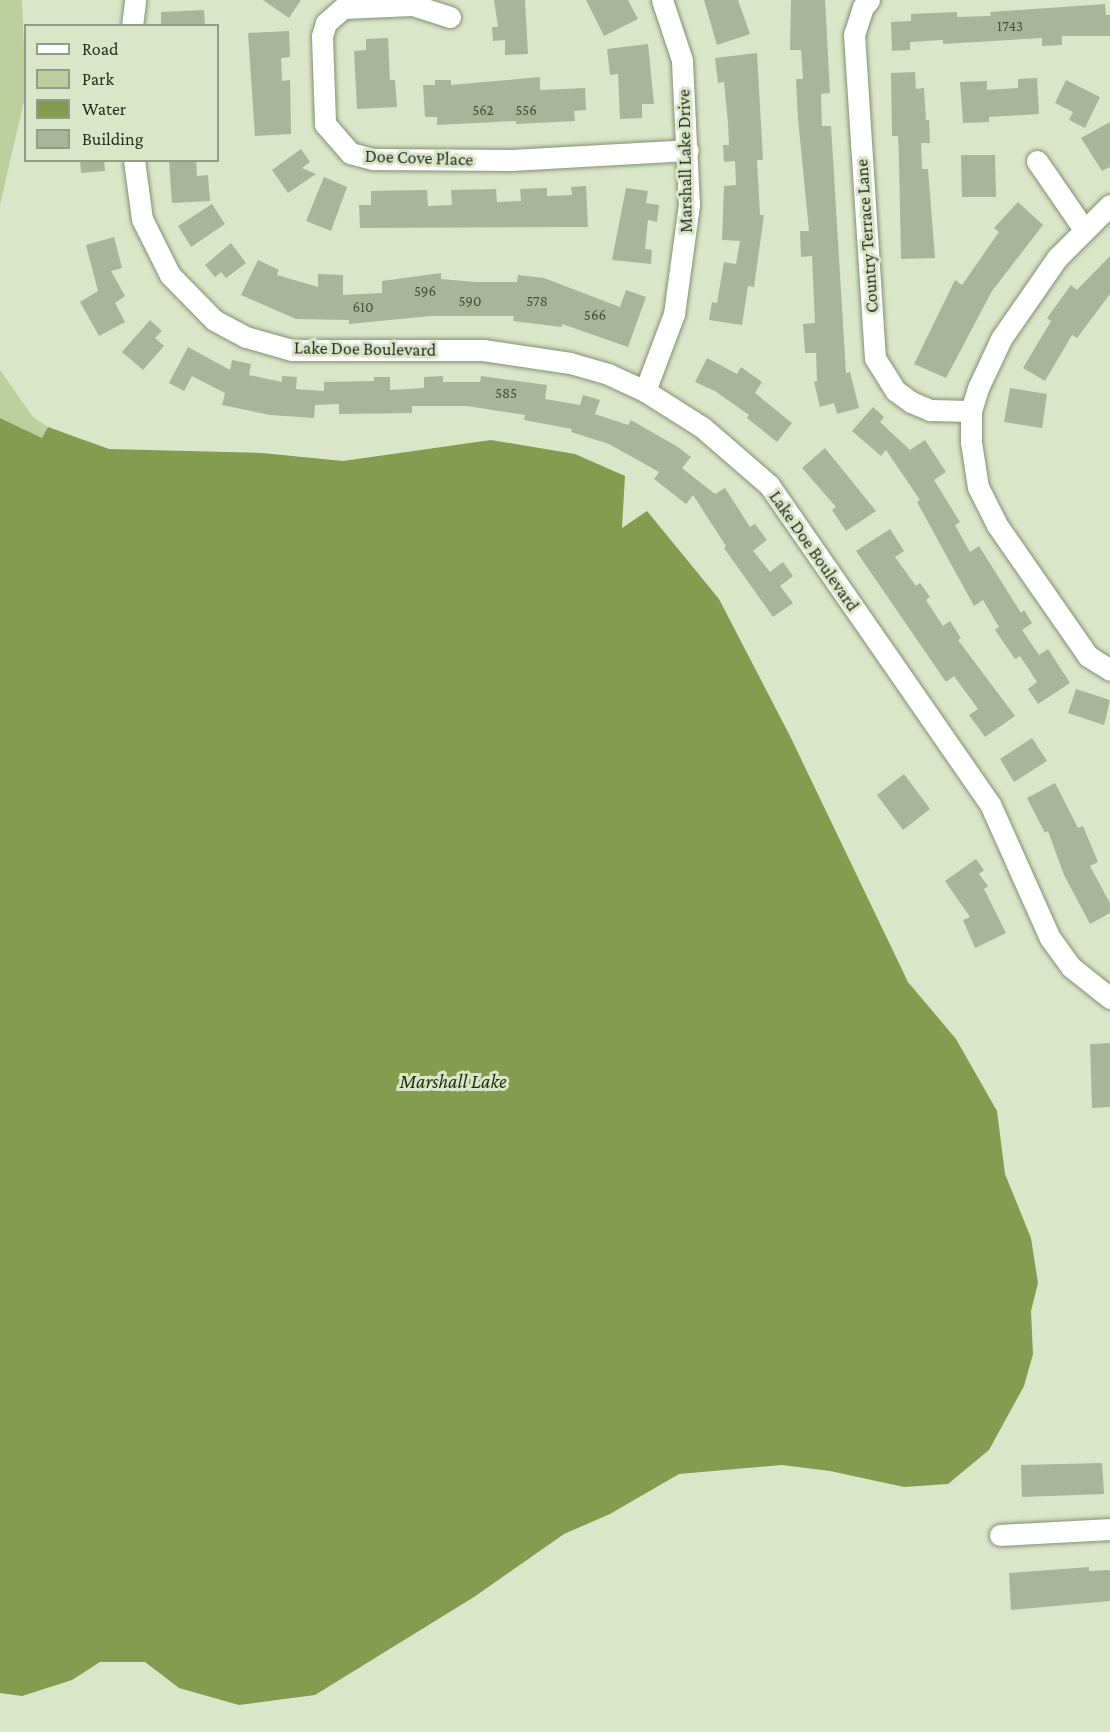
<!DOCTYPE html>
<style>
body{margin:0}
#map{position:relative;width:1110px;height:1732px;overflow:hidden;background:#dbe6c9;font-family:"Crimson Pro",serif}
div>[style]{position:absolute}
.green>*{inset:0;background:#bdce9f}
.water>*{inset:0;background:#849c50}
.building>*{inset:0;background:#aab498}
.roads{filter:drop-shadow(0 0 2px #858f74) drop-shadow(0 0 2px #858f74)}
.minor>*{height:21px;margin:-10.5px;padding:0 10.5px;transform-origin:10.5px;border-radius:10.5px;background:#fff}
span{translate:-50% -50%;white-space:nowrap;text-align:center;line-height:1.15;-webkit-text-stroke:6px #dbe6c9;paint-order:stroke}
.number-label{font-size:15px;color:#494f40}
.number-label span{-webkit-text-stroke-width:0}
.street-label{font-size:18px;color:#292d22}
.water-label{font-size:20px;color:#242e0d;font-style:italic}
.legend{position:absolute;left:24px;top:24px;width:195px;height:138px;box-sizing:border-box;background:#dbe6c9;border:2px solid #949c86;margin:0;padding:8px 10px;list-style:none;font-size:18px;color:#292d22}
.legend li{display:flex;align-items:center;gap:12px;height:30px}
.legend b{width:30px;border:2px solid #949c86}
</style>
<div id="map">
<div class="green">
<i style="clip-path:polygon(0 0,22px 0,26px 92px,0 205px)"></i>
<i style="clip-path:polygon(0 370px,33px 417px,48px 427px,42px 438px,0 418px)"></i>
</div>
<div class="water">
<i style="clip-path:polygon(0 418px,42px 438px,48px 427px,109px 449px,262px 453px,343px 461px,491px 440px,575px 454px,625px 476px,622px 528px,647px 511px,719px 599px,790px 736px,908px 982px,956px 1039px,997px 1111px,1005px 1174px,1031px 1238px,1038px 1283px,1031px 1311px,1033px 1354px,1024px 1386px,989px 1450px,948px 1484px,904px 1487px,830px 1471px,782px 1465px,679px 1474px,610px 1514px,564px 1534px,474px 1597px,315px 1695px,239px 1705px,179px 1688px,145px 1662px,100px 1662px,72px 1680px,22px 1696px,0 1693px)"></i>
</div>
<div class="building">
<i style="clip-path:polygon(263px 0,301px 0,289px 18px)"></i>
<i style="clip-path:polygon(494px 0,525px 0,528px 54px,505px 55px,505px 40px,493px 41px,492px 27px,498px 27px)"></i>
<i style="clip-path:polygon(586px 0,628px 0,638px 19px,604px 36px)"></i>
<i style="clip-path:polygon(704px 0,738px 0,750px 34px,717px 45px)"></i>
<i style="clip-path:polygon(791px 0,825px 0,830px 93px,821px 94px,822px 126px,831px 126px,846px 373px,850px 372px,859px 408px,837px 414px,834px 403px,820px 407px,814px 382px,817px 381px,816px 353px,805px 353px,803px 324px,815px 323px,812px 256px,801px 257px,800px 231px,809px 231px,798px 119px,796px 79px,803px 79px,801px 50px,790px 50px)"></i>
<i style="clip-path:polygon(1105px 4px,1106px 15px,1110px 15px,1110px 36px,1062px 36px,1062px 45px,1042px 46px,1042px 38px,943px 44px,943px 40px,910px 42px,910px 50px,892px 51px,891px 22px,911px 21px,911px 14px,957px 12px,957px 17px,991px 16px,990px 12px)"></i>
<i style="clip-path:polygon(204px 10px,205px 26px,161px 26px,161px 12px)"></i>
<i style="clip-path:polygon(289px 31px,290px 57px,281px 58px,282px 81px,290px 80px,291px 134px,255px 136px,248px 33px)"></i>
<i style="clip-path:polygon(388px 38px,390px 80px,395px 80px,397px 107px,357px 109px,354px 51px,366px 50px,366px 39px)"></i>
<i style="clip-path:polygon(648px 44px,654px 104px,642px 104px,642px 118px,620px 119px,618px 74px,610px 75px,607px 49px)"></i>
<i style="clip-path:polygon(757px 53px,763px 160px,757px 160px,760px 215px,764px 215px,754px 287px,748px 286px,742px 325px,709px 320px,712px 302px,717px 303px,724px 262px,736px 264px,740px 241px,722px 240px,724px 186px,736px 185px,735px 161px,724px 162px,723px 145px,729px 145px,728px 123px,724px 82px,718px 83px,715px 58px)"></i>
<i style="clip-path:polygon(915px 72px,916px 89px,924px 88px,926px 120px,929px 120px,930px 143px,921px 143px,922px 169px,928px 169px,935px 258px,901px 259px,899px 160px,898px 136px,892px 136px,891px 73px)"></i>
<i style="clip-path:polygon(540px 77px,540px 90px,585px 88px,586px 110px,574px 111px,575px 121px,516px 124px,516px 121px,437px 125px,437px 117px,425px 117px,423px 85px,435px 85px,435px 80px,451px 80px,451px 85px)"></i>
<i style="clip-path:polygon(1037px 78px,1039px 114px,989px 117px,989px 122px,963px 123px,960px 82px,987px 81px,987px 90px,1018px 88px,1018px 79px)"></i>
<i style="clip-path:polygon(1066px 80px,1100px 97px,1085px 128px,1069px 120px,1073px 112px,1055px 103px)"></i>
<i style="clip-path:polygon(1110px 122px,1110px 167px,1102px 171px,1081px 138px)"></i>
<i style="clip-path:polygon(301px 149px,310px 162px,302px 168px,316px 174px,288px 193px,272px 170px)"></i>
<i style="clip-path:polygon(961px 155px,995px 155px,996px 197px,962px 197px)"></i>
<i style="clip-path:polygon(80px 160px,104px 160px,105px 171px,81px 173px)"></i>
<i style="clip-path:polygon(169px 160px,196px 160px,197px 176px,208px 175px,210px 201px,172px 203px)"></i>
<i style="clip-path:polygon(324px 177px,347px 187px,331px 231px,306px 221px)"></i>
<i style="clip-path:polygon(586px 186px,588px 227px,360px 228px,359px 205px,371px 205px,371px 191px,427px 190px,428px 206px,452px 205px,451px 190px,496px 189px,497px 202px,521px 201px,520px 189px,547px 188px,547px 196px,572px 195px,571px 187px)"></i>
<i style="clip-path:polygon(626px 188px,648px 191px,646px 203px,659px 205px,657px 222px,648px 220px,645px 249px,652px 250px,651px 264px,612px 260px)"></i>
<i style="clip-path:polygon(1018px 202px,1043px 225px,992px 291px,946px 378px,914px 364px,955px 280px,962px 285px,999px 232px,994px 228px)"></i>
<i style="clip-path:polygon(212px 204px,225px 224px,191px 247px,178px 226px)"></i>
<i style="clip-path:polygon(114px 237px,122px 268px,111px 271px,125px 296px,115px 303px,125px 322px,99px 336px,80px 302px,98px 291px,86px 245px)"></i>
<i style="clip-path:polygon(231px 243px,246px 263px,226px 278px,221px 272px,215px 277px,205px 265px)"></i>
<i style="clip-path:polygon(1110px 256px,1110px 294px,1077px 338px,1072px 335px,1045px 381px,1023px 368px,1051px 321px,1047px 318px,1071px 285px,1077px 290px)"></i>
<i style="clip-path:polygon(258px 260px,279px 270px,277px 275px,318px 287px,318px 274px,343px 275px,343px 295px,382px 293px,382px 281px,441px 273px,441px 279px,475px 282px,517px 282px,518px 275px,544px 278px,620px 307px,626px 290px,646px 297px,628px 347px,562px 324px,562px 327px,513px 321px,514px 316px,431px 316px,349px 324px,349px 320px,296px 319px,241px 295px)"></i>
<i style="clip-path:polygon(150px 320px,162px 331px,155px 338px,164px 346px,143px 370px,122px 352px)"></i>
<i style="clip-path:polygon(188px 347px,230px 370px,232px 360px,251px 364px,249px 375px,282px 382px,282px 376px,297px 377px,296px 389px,324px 391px,324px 382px,374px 381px,374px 377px,390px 377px,390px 390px,424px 388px,424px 377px,443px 376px,443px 382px,480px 382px,481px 376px,547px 385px,545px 399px,580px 405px,583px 395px,600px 400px,595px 414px,628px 425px,631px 420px,678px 447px,691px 457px,682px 468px,715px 494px,725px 488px,750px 527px,755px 524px,767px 540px,753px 551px,770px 572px,783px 562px,793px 576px,780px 586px,793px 603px,773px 617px,724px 548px,726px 546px,693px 495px,686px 504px,654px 479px,659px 472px,609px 444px,571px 432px,572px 429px,524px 420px,525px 415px,467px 406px,412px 406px,412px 413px,339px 414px,339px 404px,315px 405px,314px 418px,270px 415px,222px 405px,225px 393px,192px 376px,184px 391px,169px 383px)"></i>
<i style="clip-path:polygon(707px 358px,737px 374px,741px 367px,762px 382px,755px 393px,792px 423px,777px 442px,747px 418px,749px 415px,715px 391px,695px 382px)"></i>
<i style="clip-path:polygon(1010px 388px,1047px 394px,1042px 428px,1004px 422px)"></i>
<i style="clip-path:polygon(873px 407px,884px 417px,880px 422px,910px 450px,925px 440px,946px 472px,934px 480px,960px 522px,955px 525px,970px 552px,979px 546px,1021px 613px,1024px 610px,1032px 623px,1022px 630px,1039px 655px,1048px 649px,1070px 683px,1038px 704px,1028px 689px,1037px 682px,1020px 656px,1015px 659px,995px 630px,999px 627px,983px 600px,974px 606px,917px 502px,920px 500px,886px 450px,881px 456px,852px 431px)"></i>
<i style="clip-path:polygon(825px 448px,876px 511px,846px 531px,832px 510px,836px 507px,802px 468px)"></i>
<i style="clip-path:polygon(890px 529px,904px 551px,895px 557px,916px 586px,920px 583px,930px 597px,926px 600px,943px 626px,950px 621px,961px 638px,958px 640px,1015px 716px,985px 737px,969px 715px,978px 709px,954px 676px,946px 682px,856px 551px)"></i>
<i style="clip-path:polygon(1076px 689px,1110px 700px,1104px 725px,1068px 713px)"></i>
<i style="clip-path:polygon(1032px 738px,1047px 761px,1014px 782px,1000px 759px)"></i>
<i style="clip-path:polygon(904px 774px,930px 809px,903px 830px,877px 795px)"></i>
<i style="clip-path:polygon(1055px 783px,1078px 828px,1083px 826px,1098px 862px,1090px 866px,1110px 903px,1110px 913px,1090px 924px,1064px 875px,1048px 831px,1045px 833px,1027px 798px)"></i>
<i style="clip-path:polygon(976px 859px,984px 870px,979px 874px,988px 886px,984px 889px,1006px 933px,975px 948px,963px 920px,970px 917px,945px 881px)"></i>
<i style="clip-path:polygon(1110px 1043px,1110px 1107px,1092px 1108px,1090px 1044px)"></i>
<i style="clip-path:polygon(1102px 1463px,1104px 1494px,1022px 1497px,1021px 1465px)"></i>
<i style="clip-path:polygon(1089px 1567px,1089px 1571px,1110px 1570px,1110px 1601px,1011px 1610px,1009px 1573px)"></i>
</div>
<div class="roads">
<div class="minor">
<i style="left:869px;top:0;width:9px;rotate:131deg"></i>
<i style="left:863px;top:7px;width:28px;rotate:108deg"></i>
<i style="left:854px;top:34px;width:325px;rotate:86.3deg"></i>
<i style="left:875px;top:358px;width:39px;rotate:58deg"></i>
<i style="left:896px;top:391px;width:19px;rotate:36deg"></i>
<i style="left:911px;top:402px;width:21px;rotate:23deg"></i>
<i style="left:930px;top:410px;width:41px;rotate:1.4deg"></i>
<i style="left:450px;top:17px;width:40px;rotate:-162deg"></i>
<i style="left:412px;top:5px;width:69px;rotate:177.5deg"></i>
<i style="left:343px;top:8px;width:23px;rotate:139deg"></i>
<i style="left:326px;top:23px;width:14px;rotate:107deg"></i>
<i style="left:322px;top:36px;width:88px;rotate:88deg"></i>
<i style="left:325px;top:124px;width:38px;rotate:49deg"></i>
<i style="left:350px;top:153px;width:23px;rotate:15deg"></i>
<i style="left:372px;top:159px;width:139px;rotate:0.4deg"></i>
<i style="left:511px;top:160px;width:177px;rotate:-3.2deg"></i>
<i style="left:132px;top:26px;width:26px;rotate:-83deg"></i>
<i style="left:134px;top:160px;width:60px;rotate:82.3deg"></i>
<i style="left:142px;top:219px;width:63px;rotate:63.4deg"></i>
<i style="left:170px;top:275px;width:63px;rotate:45.6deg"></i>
<i style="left:214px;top:320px;width:36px;rotate:28deg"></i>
<i style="left:246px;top:337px;width:48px;rotate:15.8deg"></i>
<i style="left:292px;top:350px;width:191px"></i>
<i style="left:483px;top:350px;width:88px;rotate:8.5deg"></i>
<i style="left:570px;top:363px;width:40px;rotate:16deg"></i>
<i style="left:608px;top:374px;width:41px;rotate:24.7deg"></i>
<i style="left:645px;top:391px;width:67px;rotate:32.3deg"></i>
<i style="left:702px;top:427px;width:89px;rotate:40.9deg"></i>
<i style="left:769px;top:485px;width:388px;rotate:55.3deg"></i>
<i style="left:990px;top:804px;width:147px;rotate:65.9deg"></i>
<i style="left:1050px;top:938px;width:36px;rotate:54deg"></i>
<i style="left:1071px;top:967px;width:50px;rotate:38.5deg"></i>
<i style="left:1037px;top:161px;width:81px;rotate:55.5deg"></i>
<i style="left:1110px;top:205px;width:75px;rotate:135deg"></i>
<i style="left:1057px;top:258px;width:98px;rotate:124.7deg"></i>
<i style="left:1001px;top:339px;width:54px;rotate:115.1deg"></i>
<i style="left:978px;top:388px;width:24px;rotate:107deg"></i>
<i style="left:971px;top:411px;width:31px;rotate:90deg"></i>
<i style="left:971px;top:442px;width:46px;rotate:81.2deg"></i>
<i style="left:978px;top:487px;width:42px;rotate:63.4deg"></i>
<i style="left:997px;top:525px;width:160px;rotate:55.2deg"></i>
<i style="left:1088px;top:656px;width:26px;rotate:32deg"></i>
<i style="left:645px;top:391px;width:82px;rotate:-69.4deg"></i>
<i style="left:674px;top:314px;width:110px;rotate:-82.2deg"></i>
<i style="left:689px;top:205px;width:145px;rotate:-92.8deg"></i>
<i style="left:682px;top:60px;width:63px;rotate:-108.4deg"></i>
<i style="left:1000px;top:1535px;width:110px;rotate:-3.1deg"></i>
</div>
</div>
<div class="number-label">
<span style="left:1010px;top:27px">1743</span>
<span style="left:483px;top:111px">562</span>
<span style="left:526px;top:111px">556</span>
<span style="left:425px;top:292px">596</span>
<span style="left:470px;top:302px">590</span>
<span style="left:537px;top:302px">578</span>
<span style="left:363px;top:308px">610</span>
<span style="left:595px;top:316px">566</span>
<span style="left:506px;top:394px">585</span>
</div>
<div class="street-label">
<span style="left:419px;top:158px;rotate:2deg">Doe Cove Place</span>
<span style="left:685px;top:161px;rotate:-91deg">Marshall Lake Drive</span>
<span style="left:867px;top:236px;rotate:-94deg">Country Terrace Lane</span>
<span style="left:365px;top:349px;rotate:1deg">Lake Doe Boulevard</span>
<span style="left:814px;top:551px;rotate:55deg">Lake Doe Boulevard</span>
</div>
<div class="water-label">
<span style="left:453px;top:1081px">Marshall Lake</span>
</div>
<ul class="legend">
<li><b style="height:8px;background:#fff"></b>Road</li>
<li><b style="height:16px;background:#bdce9f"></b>Park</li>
<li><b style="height:16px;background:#849c50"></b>Water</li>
<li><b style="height:16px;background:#aab498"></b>Building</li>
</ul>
</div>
